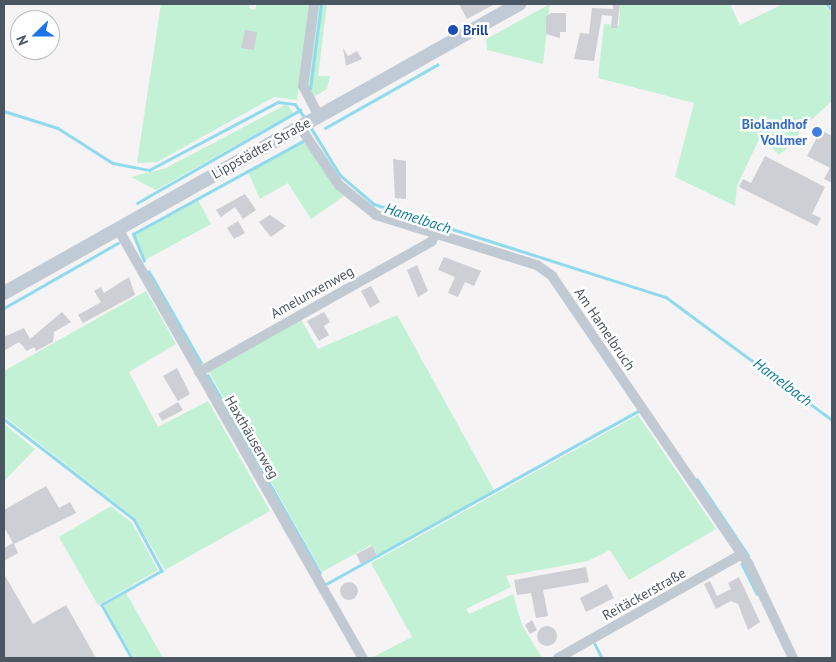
<!DOCTYPE html>
<meta charset="utf-8">
<style>
body{margin:0}
#map{position:relative;width:836px;height:662px;overflow:hidden;background:#f5f3f3;font-family:"PT Sans",sans-serif}
div>[style]{position:absolute}
.green>*{inset:0;background:#c3f1d5}
.stream>*{height:2.5px;margin:-1.25px;padding:0 1.25px;transform-origin:1.25px;border-radius:1.25px;background:#90daee}
.building>*{inset:0;background:#cdcfd5}
.round{border-radius:50%}
.street>*{height:10px;margin:-5px;padding:0 5px;transform-origin:5px;border-radius:5px;background:#c1cad2}
.secondary>*{height:14px;margin:-7px;padding:0 7px;transform-origin:7px;border-radius:7px;background:#c1cbd6}
.dots>*{width:14px;height:14px;translate:-50% -50%;box-sizing:border-box;border:2px solid #fff;border-radius:50%}
span{translate:-50% -50%;white-space:nowrap;text-align:center;line-height:1.15;-webkit-text-stroke:5px #fff;paint-order:stroke}
.transit-label{font-size:14px;color:#164399;font-weight:700}
.left{translate:0 -50%;text-align:left}
.shop-label{font-size:14px;color:#366cbe;font-weight:700}
.right{translate:-100% -50%;text-align:right}
.street-label{font-size:14px;color:#4a5661}
.water-label{font-size:15px;color:#0c7c9b;font-style:italic}
.frame{position:absolute;inset:0;border:5px solid #4a5661;pointer-events:none}
.north{position:absolute;left:10px;top:10px;width:50px;height:50px;box-sizing:border-box;background:#fff;border:1px solid #b7bbc0;border-radius:50%;rotate:248deg;font-size:14px;font-weight:700;line-height:20px;text-align:center;color:#4a5661}
.north::after{content:'';display:block;margin:auto;width:18px;height:22px;background:#1a73e8;clip-path:polygon(50% 0,100% 100%,50% 72%,0 100%)}
</style>
<div id="map">
<div class="green">
<i style="clip-path:polygon(161px 4px,250px 4px,249px 8px,255px 10px,257px 4px,309px 4px,297px 100px,274px 97px,157px 162px,137px 163px)"></i>
<i style="clip-path:polygon(318px 4px,327px 4px,318px 76px,330px 76px,327px 89px,312px 98px,306px 85px)"></i>
<i style="clip-path:polygon(550px 4px,543px 64px,487px 50px,486px 39px)"></i>
<i style="clip-path:polygon(620px 4px,730px 4px,740px 25px,783px 4px,824px 4px,832px 14px,832px 101px,810px 121px,803px 118px,797px 140px,779px 155px,760px 137px,737px 186px,735px 206px,675px 177px,694px 103px,598px 78px,604px 24px,619px 25px)"></i>
<i style="clip-path:polygon(287px 104px,293px 113px,156px 190px,131px 177px,166px 168px)"></i>
<i style="clip-path:polygon(304px 142px,344px 196px,311px 219px,288px 183px,260px 199px,248px 172px)"></i>
<i style="clip-path:polygon(198px 200px,211px 224px,145px 260px,132px 236px)"></i>
<i style="clip-path:polygon(146px 291px,176px 344px,129px 372px,158px 427px,208px 401px,270px 511px,165px 570px,135px 518px,4px 416px,4px 371px)"></i>
<i style="clip-path:polygon(397px 315px,494px 490px,378px 556px,371px 545px,322px 572px,209px 372px,300px 318px,318px 349px)"></i>
<i style="clip-path:polygon(638px 415px,716px 529px,629px 580px,610px 550px,588px 561px,506px 576px,511px 587px,466px 609px,469px 614px,513px 594px,522px 625px,542px 658px,371px 658px,412px 637px,371px 563px)"></i>
<i style="clip-path:polygon(4px 424px,35px 449px,4px 481px)"></i>
<i style="clip-path:polygon(111px 506px,132px 523px,158px 570px,98px 605px,59px 537px)"></i>
<i style="clip-path:polygon(126px 593px,163px 658px,134px 658px,104px 606px)"></i>
</div>
<div class="stream">
<i style="left:827px;top:4px;width:8px;rotate:50deg"></i>
<i style="left:310px;top:89px;width:86px;rotate:-82.6deg"></i>
<i style="left:4px;top:111px;width:57px;rotate:17.5deg"></i>
<i style="left:58px;top:128px;width:65px;rotate:32.5deg"></i>
<i style="left:113px;top:163px;width:37px;rotate:11deg"></i>
<i style="left:149px;top:170px;width:146px;rotate:-27.8deg"></i>
<i style="left:278px;top:102px;width:17px;rotate:7deg"></i>
<i style="left:295px;top:104px;width:19px;rotate:54deg"></i>
<i style="left:310px;top:126px;width:57px;rotate:58.5deg"></i>
<i style="left:340px;top:175px;width:45px;rotate:40.5deg"></i>
<i style="left:374px;top:204px;width:306px;rotate:17.7deg"></i>
<i style="left:666px;top:297px;width:207px;rotate:36.5deg"></i>
<i style="left:325px;top:128px;width:129px;rotate:-29.4deg"></i>
<i style="left:137px;top:203px;width:188px;rotate:-29.7deg"></i>
<i style="left:144px;top:261px;width:29px;rotate:-112deg"></i>
<i style="left:133px;top:234px;width:194px;rotate:-28.7deg"></i>
<i style="left:149px;top:271px;width:105px;rotate:60.3deg"></i>
<i style="left:4px;top:308px;width:131px;rotate:-29.7deg"></i>
<i style="left:208px;top:375px;width:227px;rotate:60.4deg"></i>
<i style="left:4px;top:419px;width:164px;rotate:37.6deg"></i>
<i style="left:134px;top:519px;width:59px;rotate:61.7deg"></i>
<i style="left:162px;top:571px;width:69px;rotate:150.5deg"></i>
<i style="left:102px;top:605px;width:61px;rotate:60.5deg"></i>
<i style="left:697px;top:479px;width:92px;rotate:56.1deg"></i>
<i style="left:742px;top:564px;width:33px;rotate:63deg"></i>
<i style="left:326px;top:584px;width:357px;rotate:-29deg"></i>
<i style="left:595px;top:644px;width:16px;rotate:63deg"></i>
</div>
<div class="building">
<i style="clip-path:polygon(459px 4px,495px 4px,467px 19px)"></i>
<i style="clip-path:polygon(613px 4px,620px 4px,617px 28px,611px 28px,612px 16px,602px 15px,594px 61px,574px 59px,580px 33px,589px 34px,592px 8px,613px 9px)"></i>
<i style="clip-path:polygon(551px 13px,566px 13px,566px 32px,560px 32px,560px 38px,546px 34px,546px 17px)"></i>
<i style="clip-path:polygon(245px 30px,257px 32px,254px 50px,241px 48px)"></i>
<i style="clip-path:polygon(343px 48px,348px 56px,357px 51px,362px 59px,346px 66px)"></i>
<i style="clip-path:polygon(821px 130px,832px 136px,832px 183px,824px 179px,830px 168px,807px 156px)"></i>
<i style="clip-path:polygon(765px 156px,825px 187px,812px 214px,821px 218px,817px 226px,739px 187px,743px 179px,751px 183px)"></i>
<i style="clip-path:polygon(393px 159px,406px 161px,406px 199px,395px 198px)"></i>
<i style="clip-path:polygon(245px 194px,256px 210px,243px 219px,235px 207px,221px 217px,216px 210px)"></i>
<i style="clip-path:polygon(270px 215px,286px 226px,271px 237px,259px 222px)"></i>
<i style="clip-path:polygon(238px 221px,245px 233px,234px 239px,227px 228px)"></i>
<i style="clip-path:polygon(444px 257px,481px 271px,474px 286px,465px 282px,458px 297px,448px 293px,455px 277px,438px 270px)"></i>
<i style="clip-path:polygon(417px 265px,428px 291px,418px 297px,407px 270px)"></i>
<i style="clip-path:polygon(129px 277px,135px 295px,83px 323px,78px 315px,101px 302px,94px 291px,101px 287px,104px 293px)"></i>
<i style="clip-path:polygon(371px 286px,380px 302px,370px 308px,361px 291px)"></i>
<i style="clip-path:polygon(62px 312px,71px 322px,54px 332px,53px 342px,36px 351px,34px 347px,27px 351px,19px 342px,4px 351px,4px 337px,24px 328px,30px 339px)"></i>
<i style="clip-path:polygon(324px 312px,330px 322px,324px 326px,329px 335px,319px 341px,307px 321px)"></i>
<i style="clip-path:polygon(177px 368px,190px 394px,178px 401px,163px 376px)"></i>
<i style="clip-path:polygon(178px 402px,183px 410px,162px 421px,158px 414px)"></i>
<i style="clip-path:polygon(46px 486px,59px 508px,70px 502px,76px 513px,14px 544px,18px 553px,4px 561px,4px 548px,13px 543px,4px 527px,4px 510px)"></i>
<i style="clip-path:polygon(372px 546px,377px 555px,361px 564px,356px 554px)"></i>
<i style="clip-path:polygon(586px 567px,589px 582px,543px 590px,548px 616px,536px 618px,531px 593px,517px 595px,514px 580px)"></i>
<i style="clip-path:polygon(4px 574px,33px 624px,66px 605px,96px 658px,4px 658px)"></i>
<i style="clip-path:polygon(739px 577px,760px 622px,748px 630px,738px 604px,731px 601px,716px 609px,704px 584px,710px 581px,717px 596px,731px 589px,728px 583px)"></i>
<i class="round" style="left:340px;top:582px;width:18px;height:18px"></i>
<i style="clip-path:polygon(607px 584px,614px 598px,586px 612px,580px 598px)"></i>
<i style="clip-path:polygon(532px 620px,537px 630px,530px 634px,525px 625px)"></i>
<i class="round" style="left:537px;top:626px;width:20px;height:20px"></i>
</div>
<div class="street">
<i style="left:314px;top:4px;width:83px;rotate:97.6deg"></i>
<i style="left:303px;top:86px;width:34px;rotate:62deg"></i>
<i style="left:300px;top:127px;width:70px;rotate:56.1deg"></i>
<i style="left:339px;top:185px;width:48px;rotate:39deg"></i>
<i style="left:376px;top:215px;width:169px;rotate:17.3deg"></i>
<i style="left:537px;top:265px;width:19px;rotate:36deg"></i>
<i style="left:552px;top:276px;width:348px;rotate:55.7deg"></i>
<i style="left:748px;top:563px;width:105px;rotate:64.7deg"></i>
<i style="left:118px;top:229px;width:494px;rotate:60.3deg"></i>
<i style="left:199px;top:372px;width:267px;rotate:-29.3deg"></i>
<i style="left:432px;top:241px;width:8px;rotate:-67deg"></i>
<i style="left:558px;top:658px;width:211px;rotate:-29.5deg"></i>
</div>
<div class="secondary">
<i style="left:4px;top:293px;width:591px;rotate:-29.3deg"></i>
</div>
<div class="dots">
<i style="left:453px;top:30px;background:#1a4fb4"></i>
<i style="left:817px;top:132px;background:#3f7fe0"></i>
</div>
<div class="transit-label">
<span class="left" style="left:463px;top:30px">Brill</span>
</div>
<div class="shop-label">
<span class="right" style="left:807px;top:132px">Biolandhof<br>Vollmer</span>
</div>
<div class="street-label">
<span style="left:261px;top:148px;rotate:-29deg">Lippstädter Straße</span>
<span style="left:312px;top:292px;rotate:-29deg">Amelunxenweg</span>
<span style="left:605px;top:329px;rotate:56deg">Am Hamelbruch</span>
<span style="left:252px;top:437px;rotate:60deg">Haxthäuserweg</span>
<span style="left:644px;top:594px;rotate:-29deg">Reitäckerstraße</span>
</div>
<div class="water-label">
<span style="left:418px;top:218px;rotate:18deg">Hamelbach</span>
<span style="left:783px;top:382px;rotate:37deg">Hamelbach</span>
</div>
<div class="frame"></div>
<div class="north">N</div>
</div>
